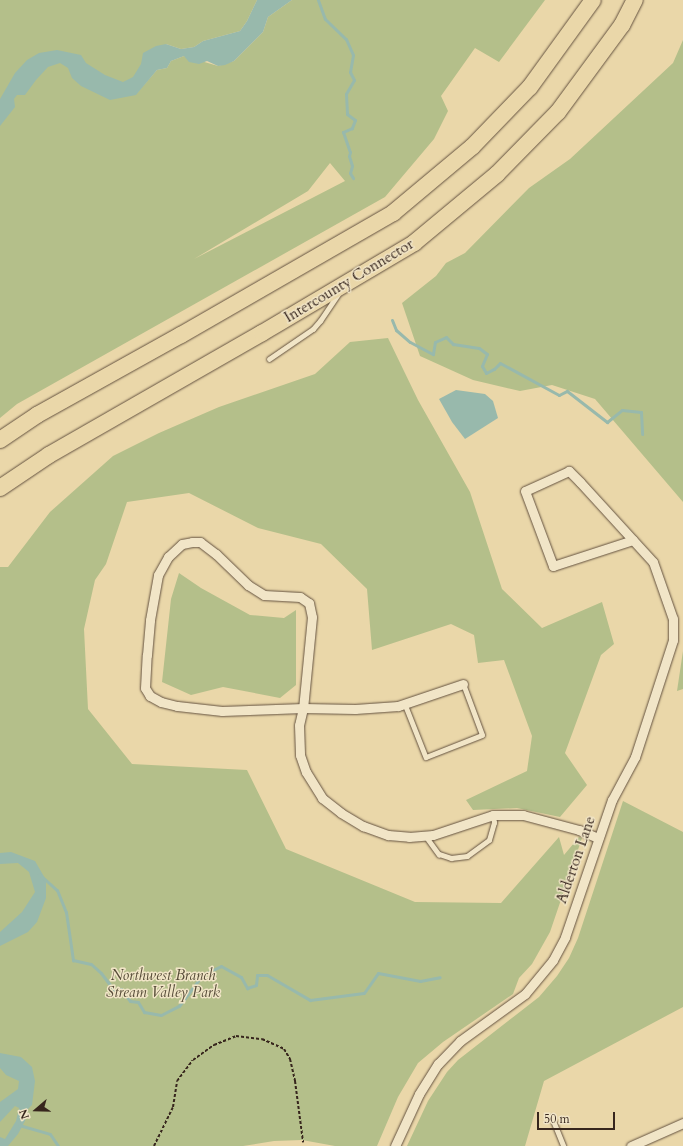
<!DOCTYPE html>
<style>
body{margin:0}
#map{position:relative;width:683px;height:1146px;overflow:hidden;background:#ead7a9;font-family:Cardo,serif}
div>[style]{position:absolute}
.green>*{inset:0;background:#b4bf8a}
.water>*{inset:0;background:#98b9ac}
.stream>*{height:3px;margin:-1.5px;padding:0 1.5px;transform-origin:1.5px;border-radius:1.5px;background:#98b9ac}
.path>*{height:2px;margin-top:-1px;transform-origin:0;background:repeating-linear-gradient(90deg,#37261d 0 3px,transparent 0 5px)}
.roads{filter:drop-shadow(0 0 1px #645240) drop-shadow(0 0 1px #645240)}
.lane>*{height:4.5px;margin:-2.25px;padding:0 2.25px;transform-origin:2.25px;border-radius:2.25px;background:#f1e5c7}
.street>*{height:9px;margin:-4.5px;padding:0 4.5px;transform-origin:4.5px;border-radius:4.5px;background:#f1e5c7}
.highway>*{height:16px;margin:-8px;padding:0 8px;transform-origin:8px;border-radius:8px;background:#ead7a9}
span{translate:-50% -50%;white-space:nowrap;text-align:center;line-height:1.15;-webkit-text-stroke:3px #f1e5c7;paint-order:stroke}
.street-label{font-size:15px;color:#37261d}
.park-label{font-size:15px;color:#564c38;font-style:italic}
.north{position:absolute;left:16px;top:1090px;width:40px;height:40px;-webkit-text-stroke:3px #f1e5c7;paint-order:stroke;rotate:250deg;font-size:11px;font-weight:700;line-height:16px;text-align:center;color:#37261d}
.north::after{content:'';display:block;margin:auto;width:14px;height:18px;background:#37261d;clip-path:polygon(50% 0,100% 100%,50% 72%,0 100%)}
.scale{position:absolute;left:537px;top:1112px;width:78px;height:18px;box-sizing:border-box;border:2px solid #37261d;border-top:0;padding-left:5px;font-size:12px;line-height:14px;white-space:nowrap;color:#37261d;-webkit-text-stroke:3px #f1e5c7;paint-order:stroke}
</style>
<div id="map">
<div class="green">
<i style="clip-path:polygon(evenodd,0 0,257px 0,247px 21px,240px 31px,203px 41px,194px 47px,181px 49px,166px 44px,136px 94px,157px 70px,167px 68px,171px 61px,184px 56px,218px 66px,234px 61px,263px 32px,268px 17px,292px 0,545px 0,499px 62px,475px 48px,441px 96px,448px 111px,434px 139px,385px 197px,17px 404px,0 418px,0 0,330px 163px,345px 181px,194px 259px,308px 191px,330px 163px)"></i>
<i style="clip-path:polygon(683px 40px,683px 502px,595px 399px,552px 385px,520px 391px,473px 380px,420px 356px,402px 303px,436px 276px,446px 263px,465px 253px,529px 188px,570px 159px,673px 63px)"></i>
<i style="clip-path:polygon(388px 338px,418px 400px,470px 492px,502px 589px,542px 628px,602px 602px,614px 644px,601px 655px,565px 753px,587px 785px,560px 817px,517px 808px,473px 810px,466px 800px,527px 771px,532px 736px,504px 660px,478px 663px,474px 635px,451px 624px,372px 650px,367px 589px,321px 544px,258px 528px,189px 493px,127px 502px,106px 564px,95px 580px,84px 629px,88px 709px,132px 764px,247px 770px,286px 849px,415px 902px,501px 903px,559px 837px,564px 855px,579px 837px,582px 838px,550px 932px,532px 964px,519px 978px,513px 994px,443px 1042px,418px 1063px,398px 1097px,377px 1146px,335px 1146px,302px 1140px,274px 1141px,243px 1146px,0 1146px,0 567px,8px 567px,50px 512px,113px 456px,159px 433px,219px 407px,315px 374px,350px 342px)"></i>
<i style="clip-path:polygon(179px 573px,201px 588px,250px 615px,284px 618px,296px 610px,296px 685px,280px 698px,223px 687px,191px 695px,162px 682px,171px 599px)"></i>
<i style="clip-path:polygon(683px 651px,683px 689px,677px 691px)"></i>
<i style="clip-path:polygon(623px 801px,683px 832px,683px 1007px,544px 1081px,525px 1146px,407px 1146px,428px 1101px,447px 1072px,458px 1060px,539px 997px,557px 976px,569px 958px,578px 938px)"></i>
</div>
<div class="water">
<i style="clip-path:polygon(257px 0,292px 0,268px 17px,263px 32px,234px 61px,225px 65px,218px 66px,207px 61px,199px 64px,189px 62px,184px 56px,171px 61px,167px 68px,157px 70px,136px 95px,110px 100px,81px 86px,72px 78px,68px 68px,60px 63px,48px 67px,36px 80px,25px 95px,17px 95px,14px 99px,15px 107px,0 126px,0 99px,15px 73px,27px 60px,39px 53px,57px 50px,81px 55px,86px 63px,105px 75px,123px 82px,133px 77px,141px 64px,143px 53px,156px 46px,166px 44px,181px 49px,194px 47px,203px 41px,240px 31px,247px 21px)"></i>
<i style="clip-path:polygon(456px 390px,485px 394px,493px 401px,498px 418px,465px 439px,452px 422px,439px 399px)"></i>
<i style="clip-path:polygon(11px 852px,35px 861px,46px 880px,46px 898px,37px 922px,28px 932px,0 946px,0 932px,22px 912px,35px 892px,29px 872px,18px 863px,0 864px,0 853px)"></i>
<i style="clip-path:polygon(0 1053px,21px 1057px,32px 1067px,35px 1081px,32px 1105px,28px 1109px,25px 1121px,18px 1134px,8px 1146px,0 1146px,0 1137px,5px 1139px,16px 1121px,19px 1108px,15px 1106px,0 1122px,0 1102px,18px 1089px,19px 1081px,6px 1075px,0 1068px)"></i>
</div>
<div class="stream">
<i style="left:318px;top:0;width:20px;rotate:70deg"></i>
<i style="left:325px;top:19px;width:29px;rotate:44deg"></i>
<i style="left:346px;top:39px;width:17px;rotate:66deg"></i>
<i style="left:353px;top:55px;width:17px;rotate:100deg"></i>
<i style="left:350px;top:72px;width:9px;rotate:63deg"></i>
<i style="left:354px;top:80px;width:16px;rotate:120deg"></i>
<i style="left:346px;top:94px;width:20px;rotate:87deg"></i>
<i style="left:347px;top:114px;width:10px;rotate:37deg"></i>
<i style="left:355px;top:120px;width:9px;rotate:111deg"></i>
<i style="left:352px;top:128px;width:10px;rotate:156deg"></i>
<i style="left:343px;top:132px;width:21px;rotate:71deg"></i>
<i style="left:350px;top:152px;width:4px;rotate:104deg"></i>
<i style="left:349px;top:156px;width:10px;rotate:73deg"></i>
<i style="left:352px;top:166px;width:7px;rotate:106deg"></i>
<i style="left:350px;top:173px;width:6px;rotate:59deg"></i>
<i style="left:392px;top:320px;width:11px;rotate:68deg"></i>
<i style="left:396px;top:330px;width:18px;rotate:41deg"></i>
<i style="left:410px;top:342px;width:26px;rotate:28deg"></i>
<i style="left:433px;top:354px;width:12px;rotate:-81deg"></i>
<i style="left:435px;top:342px;width:12px;rotate:-24deg"></i>
<i style="left:446px;top:337px;width:10px;rotate:45deg"></i>
<i style="left:453px;top:344px;width:26px;rotate:9deg"></i>
<i style="left:479px;top:348px;width:10px;rotate:37deg"></i>
<i style="left:487px;top:354px;width:13px;rotate:113deg"></i>
<i style="left:482px;top:366px;width:8px;rotate:60deg"></i>
<i style="left:486px;top:373px;width:9px;rotate:-27deg"></i>
<i style="left:494px;top:369px;width:8px;rotate:-45deg"></i>
<i style="left:500px;top:363px;width:67px;rotate:28.5deg"></i>
<i style="left:559px;top:395px;width:9px;rotate:-27deg"></i>
<i style="left:567px;top:391px;width:51px;rotate:37.8deg"></i>
<i style="left:607px;top:422px;width:19px;rotate:-39deg"></i>
<i style="left:622px;top:410px;width:19px;rotate:6deg"></i>
<i style="left:641px;top:412px;width:22px;rotate:87deg"></i>
<i style="left:39px;top:874px;width:24px;rotate:42deg"></i>
<i style="left:57px;top:890px;width:24px;rotate:68deg"></i>
<i style="left:66px;top:912px;width:49px;rotate:81.7deg"></i>
<i style="left:73px;top:960px;width:18px;rotate:13deg"></i>
<i style="left:91px;top:964px;width:13px;rotate:42deg"></i>
<i style="left:101px;top:973px;width:21px;rotate:53deg"></i>
<i style="left:114px;top:990px;width:7px;rotate:-8deg"></i>
<i style="left:121px;top:989px;width:15px;rotate:53deg"></i>
<i style="left:130px;top:1001px;width:8px;rotate:7deg"></i>
<i style="left:138px;top:1002px;width:12px;rotate:59deg"></i>
<i style="left:144px;top:1012px;width:17px;rotate:10deg"></i>
<i style="left:161px;top:1015px;width:20px;rotate:-27deg"></i>
<i style="left:179px;top:1006px;width:39px;rotate:-53deg"></i>
<i style="left:202px;top:975px;width:21px;rotate:-25deg"></i>
<i style="left:221px;top:966px;width:23px;rotate:29deg"></i>
<i style="left:241px;top:977px;width:13px;rotate:61deg"></i>
<i style="left:247px;top:988px;width:9px;rotate:-18deg"></i>
<i style="left:256px;top:985px;width:10px;rotate:-84deg"></i>
<i style="left:257px;top:975px;width:10px"></i>
<i style="left:267px;top:975px;width:50px;rotate:30.2deg"></i>
<i style="left:310px;top:1000px;width:54px;rotate:-7.4deg"></i>
<i style="left:364px;top:993px;width:24px;rotate:-55deg"></i>
<i style="left:378px;top:973px;width:43px;rotate:10.8deg"></i>
<i style="left:420px;top:981px;width:20px;rotate:-11deg"></i>
<i style="left:19px;top:1125px;width:32px;rotate:16deg"></i>
<i style="left:50px;top:1134px;width:14px;rotate:56deg"></i>
</div>
<div class="path">
<i style="left:154px;top:1146px;width:43px;rotate:-64deg"></i>
<i style="left:173px;top:1107px;width:26px;rotate:-81deg"></i>
<i style="left:177px;top:1081px;width:26px;rotate:-53deg"></i>
<i style="left:193px;top:1060px;width:26px;rotate:-36deg"></i>
<i style="left:214px;top:1045px;width:24px;rotate:-22deg"></i>
<i style="left:236px;top:1036px;width:26px;rotate:7deg"></i>
<i style="left:262px;top:1039px;width:24px;rotate:24deg"></i>
<i style="left:284px;top:1049px;width:12px;rotate:59deg"></i>
<i style="left:290px;top:1059px;width:23px;rotate:77deg"></i>
<i style="left:295px;top:1081px;width:62px;rotate:82.5deg"></i>
</div>
<div class="roads">
<div class="lane">
<i style="left:269px;top:359px;width:53px;rotate:-34.3deg"></i>
<i style="left:313px;top:329px;width:11px;rotate:-49deg"></i>
<i style="left:320px;top:321px;width:32px;rotate:-56deg"></i>
<i style="left:405px;top:704px;width:57px;rotate:68.4deg"></i>
<i style="left:426px;top:757px;width:60px;rotate:-21.4deg"></i>
<i style="left:482px;top:735px;width:54px;rotate:-110.4deg"></i>
<i style="left:425px;top:835px;width:24px;rotate:54deg"></i>
<i style="left:439px;top:854px;width:13px;rotate:18deg"></i>
<i style="left:451px;top:858px;width:16px;rotate:-7deg"></i>
<i style="left:467px;top:856px;width:27px;rotate:-36deg"></i>
<i style="left:489px;top:840px;width:18px;rotate:-74deg"></i>
<i style="left:494px;top:823px;width:8px;rotate:-97deg"></i>
<i style="left:552px;top:1117px;width:31px;rotate:68deg"></i>
</div>
<div class="street">
<i style="left:192px;top:542px;width:8px"></i>
<i style="left:200px;top:542px;width:20px;rotate:37deg"></i>
<i style="left:216px;top:554px;width:45px;rotate:44.1deg"></i>
<i style="left:248px;top:585px;width:19px;rotate:32deg"></i>
<i style="left:264px;top:595px;width:36px;rotate:3deg"></i>
<i style="left:300px;top:597px;width:11px;rotate:34deg"></i>
<i style="left:309px;top:603px;width:14px;rotate:78deg"></i>
<i style="left:312px;top:617px;width:91px;rotate:95.6deg"></i>
<i style="left:303px;top:708px;width:81px;rotate:177.9deg"></i>
<i style="left:222px;top:711px;width:45px;rotate:-173.7deg"></i>
<i style="left:177px;top:706px;width:16px;rotate:-166deg"></i>
<i style="left:161px;top:702px;width:13px;rotate:-151deg"></i>
<i style="left:150px;top:696px;width:9px;rotate:-122deg"></i>
<i style="left:145px;top:688px;width:33px;rotate:-87deg"></i>
<i style="left:147px;top:655px;width:35px;rotate:-85deg"></i>
<i style="left:150px;top:620px;width:46px;rotate:-79.9deg"></i>
<i style="left:158px;top:575px;width:21px;rotate:-61deg"></i>
<i style="left:168px;top:557px;width:19px;rotate:-43deg"></i>
<i style="left:182px;top:544px;width:10px;rotate:-11deg"></i>
<i style="left:463px;top:684px;width:69px;rotate:161.3deg"></i>
<i style="left:398px;top:706px;width:43px;rotate:176deg"></i>
<i style="left:355px;top:709px;width:52px;rotate:-178.9deg"></i>
<i style="left:303px;top:708px;width:17px;rotate:103deg"></i>
<i style="left:299px;top:725px;width:30px;rotate:88deg"></i>
<i style="left:300px;top:755px;width:18px;rotate:71deg"></i>
<i style="left:306px;top:772px;width:31px;rotate:58deg"></i>
<i style="left:322px;top:798px;width:24px;rotate:38deg"></i>
<i style="left:341px;top:813px;width:26px;rotate:31deg"></i>
<i style="left:363px;top:826px;width:27px;rotate:20deg"></i>
<i style="left:388px;top:835px;width:21px;rotate:5deg"></i>
<i style="left:409px;top:837px;width:24px;rotate:-5deg"></i>
<i style="left:433px;top:835px;width:63px;rotate:-18.4deg"></i>
<i style="left:493px;top:815px;width:30px"></i>
<i style="left:523px;top:815px;width:58px;rotate:15deg"></i>
<i style="left:579px;top:830px;width:21px;rotate:23deg"></i>
<i style="left:395px;top:1146px;width:57px;rotate:-65.2deg"></i>
<i style="left:419px;top:1094px;width:36px;rotate:-58deg"></i>
<i style="left:438px;top:1064px;width:32px;rotate:-46deg"></i>
<i style="left:460px;top:1041px;width:80px;rotate:-35.9deg"></i>
<i style="left:525px;top:994px;width:44px;rotate:-50.5deg"></i>
<i style="left:553px;top:960px;width:26px;rotate:-62deg"></i>
<i style="left:565px;top:937px;width:145px;rotate:-71.1deg"></i>
<i style="left:612px;top:800px;width:49px;rotate:-61.9deg"></i>
<i style="left:635px;top:757px;width:123px;rotate:-72deg"></i>
<i style="left:673px;top:640px;width:21px;rotate:-90deg"></i>
<i style="left:673px;top:619px;width:60px;rotate:-109.3deg"></i>
<i style="left:653px;top:562px;width:108px;rotate:-132.4deg"></i>
<i style="left:580px;top:482px;width:16px;rotate:-135deg"></i>
<i style="left:569px;top:471px;width:48px;rotate:155.6deg"></i>
<i style="left:525px;top:491px;width:80px;rotate:69.5deg"></i>
<i style="left:553px;top:566px;width:84px;rotate:-18deg"></i>
<i style="left:631px;top:1146px;width:57px;rotate:-23.9deg"></i>
</div>
<div class="highway">
<i style="left:0;top:440px;width:45px;rotate:-34deg"></i>
<i style="left:37px;top:415px;width:165px;rotate:-29.1deg"></i>
<i style="left:181px;top:335px;width:245px;rotate:-29.9deg"></i>
<i style="left:393px;top:213px;width:103px;rotate:-39.9deg"></i>
<i style="left:472px;top:147px;width:83px;rotate:-46deg"></i>
<i style="left:530px;top:87px;width:107px;rotate:-54.1deg"></i>
<i style="left:0;top:488px;width:59px;rotate:-34deg"></i>
<i style="left:49px;top:455px;width:245px;rotate:-29.8deg"></i>
<i style="left:262px;top:333px;width:177px;rotate:-30.6deg"></i>
<i style="left:414px;top:243px;width:108px;rotate:-39.7deg"></i>
<i style="left:497px;top:174px;width:87px;rotate:-45.5deg"></i>
<i style="left:558px;top:112px;width:108px;rotate:-53.7deg"></i>
<i style="left:622px;top:25px;width:28px;rotate:-63deg"></i>
</div>
</div>
<div class="street-label">
<span style="left:349px;top:281px;rotate:-31deg">Intercounty Connector</span>
<span style="left:576px;top:860px;rotate:-71deg">Alderton Lane</span>
</div>
<div class="park-label">
<span style="left:163px;top:984px">Northwest Branch<br>Stream Valley Park</span>
</div>
<div class="north">N</div>
<div class="scale">50 m</div>
</div>
